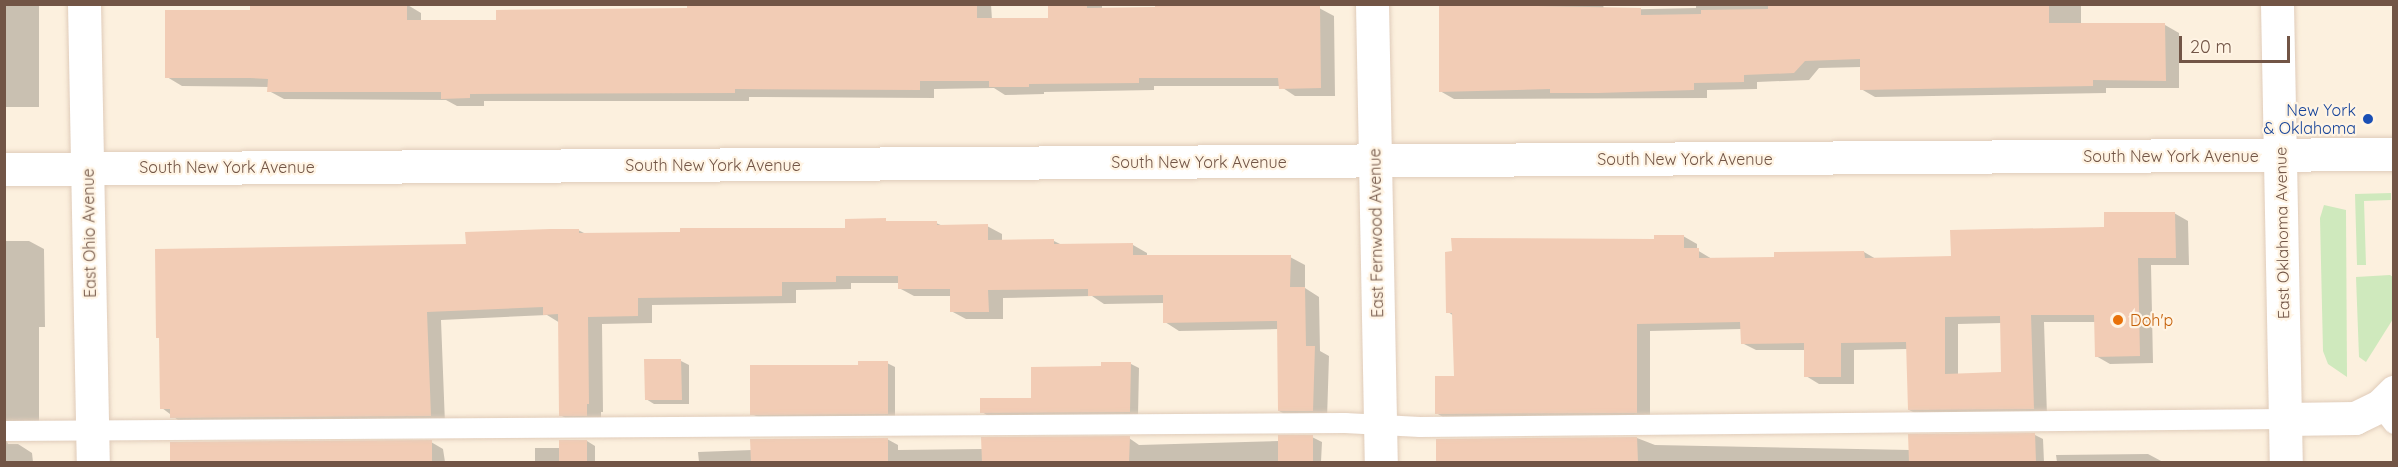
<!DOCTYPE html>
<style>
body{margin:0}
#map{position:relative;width:2398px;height:467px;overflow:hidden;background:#fcf0de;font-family:Quicksand,sans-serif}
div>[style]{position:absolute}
.green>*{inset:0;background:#cfe9bd}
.shadow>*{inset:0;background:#0003}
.building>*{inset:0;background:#f2ccb5}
.roads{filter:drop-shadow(0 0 2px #e0ccba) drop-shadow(0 0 2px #e0ccba)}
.service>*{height:20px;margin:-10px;padding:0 10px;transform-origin:10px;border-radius:10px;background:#fff}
.minor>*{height:33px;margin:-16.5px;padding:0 16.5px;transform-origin:16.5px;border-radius:16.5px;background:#fff}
.tertiary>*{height:33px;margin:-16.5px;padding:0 16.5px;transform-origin:16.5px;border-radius:16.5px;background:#fff}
.dots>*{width:16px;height:16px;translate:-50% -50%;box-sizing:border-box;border:3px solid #fff4e4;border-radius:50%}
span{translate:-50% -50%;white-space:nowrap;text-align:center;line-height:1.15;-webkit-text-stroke:4.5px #fff4e4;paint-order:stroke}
.transit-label{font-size:16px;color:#164399}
.right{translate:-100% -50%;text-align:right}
.street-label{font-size:16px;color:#725546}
.food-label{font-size:16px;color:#c56008}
.left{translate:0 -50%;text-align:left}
.frame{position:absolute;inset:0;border:6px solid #725546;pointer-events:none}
.scale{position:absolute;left:2179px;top:36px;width:111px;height:27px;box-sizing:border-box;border:3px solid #725546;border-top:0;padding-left:8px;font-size:18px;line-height:21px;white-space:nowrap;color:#725546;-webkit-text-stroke:4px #fff4e4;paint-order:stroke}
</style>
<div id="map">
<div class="green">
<i style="clip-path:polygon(2391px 193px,2391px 200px,2364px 201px,2366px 265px,2357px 265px,2355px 194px)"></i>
<i style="clip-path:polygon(2324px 205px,2346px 210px,2347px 377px,2328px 364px,2323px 351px,2320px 218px)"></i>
<i style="clip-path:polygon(2390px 275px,2393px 277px,2393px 319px,2366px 362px,2359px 357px,2356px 277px)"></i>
</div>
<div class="shadow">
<i style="clip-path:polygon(4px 4px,39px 4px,39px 107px,4px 107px)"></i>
<i style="clip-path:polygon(406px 4px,421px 13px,421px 22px,497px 21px,688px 10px,688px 5px,991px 4px,992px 20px,1050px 20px,1050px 4px,1102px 4px,1102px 9px,1156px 8px,1156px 4px,1319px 8px,1334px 16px,1335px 96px,1295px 96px,1280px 86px,1154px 86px,1154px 90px,1044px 92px,1044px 94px,1005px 95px,994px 88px,934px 89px,934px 98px,749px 97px,749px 101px,484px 101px,484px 106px,457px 106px,446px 100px,284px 99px,269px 91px,269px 87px,182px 86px,167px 77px,252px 12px)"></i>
<i style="clip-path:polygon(1440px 4px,1603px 4px,1604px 10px,1696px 8px,1696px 4px,2081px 4px,2081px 24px,2165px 25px,2179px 33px,2179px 88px,2106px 88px,2106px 93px,1875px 97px,1861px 89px,1861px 67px,1819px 68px,1809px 80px,1757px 82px,1757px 89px,1707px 90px,1707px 98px,1454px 99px,1440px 91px)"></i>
<i style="clip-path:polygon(evenodd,2174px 213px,2188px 221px,2189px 265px,2151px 265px,2153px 363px,2110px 364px,2096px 356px,2096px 322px,2044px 322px,2047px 416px,1923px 417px,1909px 410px,1908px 349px,1854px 350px,1854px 384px,1819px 384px,1806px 376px,1806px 350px,1756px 350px,1742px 343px,1742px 329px,1650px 331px,1650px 420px,1450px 421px,1436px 413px,1456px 378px,1454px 316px,1448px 312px,1656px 240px,1683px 236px,1697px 244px,1697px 250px,1712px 259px,1776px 259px,1864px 252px,1876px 259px,1952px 257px,2174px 213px,2002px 323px,2003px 373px,1958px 375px,1958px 324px,2002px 323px)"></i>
<i style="clip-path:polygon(936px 223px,943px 226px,987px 226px,1002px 234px,1002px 241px,1054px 241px,1062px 245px,1133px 245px,1147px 253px,1147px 257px,1290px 257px,1305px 265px,1305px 288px,1319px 297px,1320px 351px,1329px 356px,1327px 419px,1294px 419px,1279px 411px,1279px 329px,1179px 331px,1165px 322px,1165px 303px,1104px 304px,1092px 296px,1003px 298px,1003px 319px,966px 319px,951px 311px,951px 296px,914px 296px,899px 288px,899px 283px,851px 283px,851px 289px,796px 290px,796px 303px,652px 305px,652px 323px,602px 324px,603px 412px,601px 412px,601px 423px,575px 423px,560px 415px,560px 323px,547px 315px,441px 320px,445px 424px,186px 426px,162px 408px,161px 339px,157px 337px,467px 245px,578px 230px,586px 234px,847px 230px)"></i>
<i style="clip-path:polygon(4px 241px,29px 241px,44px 249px,45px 327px,39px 327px,39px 423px,6px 439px,8px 444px,18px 444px,32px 453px,33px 462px,4px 462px)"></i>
<i style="clip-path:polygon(646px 361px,681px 361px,689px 365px,689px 404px,654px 404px,646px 399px)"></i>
<i style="clip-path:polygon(887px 363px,895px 367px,895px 417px,760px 418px,752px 414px,860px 366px)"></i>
<i style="clip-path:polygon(1131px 364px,1139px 368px,1138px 416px,990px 417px,982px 412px,1033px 400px,1103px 368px)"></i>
<i style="clip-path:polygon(2035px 435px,2043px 439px,2044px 462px,1438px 462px,1438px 440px,1637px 438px,1655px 445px,1910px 450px)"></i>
<i style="clip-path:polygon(1312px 437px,1322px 442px,1321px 462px,699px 462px,698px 452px,752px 450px,887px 439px,898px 445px,898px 450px,983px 449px,1129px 438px,1139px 445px,1279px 441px)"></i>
<i style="clip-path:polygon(587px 441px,595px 446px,595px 462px,535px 462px,535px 448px,560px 448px)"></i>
<i style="clip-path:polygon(431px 442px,443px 449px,445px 462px,172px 462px,171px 443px)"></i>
<i style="clip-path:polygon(2148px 454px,2163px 462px,2057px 462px,2056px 455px)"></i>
</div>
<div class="building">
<i style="clip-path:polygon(250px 4px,407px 4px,407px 20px,496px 20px,496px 10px,687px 8px,687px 4px,977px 4px,977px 18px,1048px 18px,1048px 4px,1087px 4px,1087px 8px,1155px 7px,1155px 4px,1320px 6px,1321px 88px,1279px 89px,1278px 78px,1139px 78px,1139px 83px,1029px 84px,1029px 87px,989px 87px,989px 81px,920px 81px,920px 90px,735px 89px,735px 93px,470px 94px,470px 98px,441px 99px,441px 92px,267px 92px,268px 79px,250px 78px,165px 78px,165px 10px,250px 10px)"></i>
<i style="clip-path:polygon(1439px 4px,1641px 8px,1641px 15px,1701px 14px,1701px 10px,1768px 9px,1768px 4px,2049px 4px,2049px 23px,2165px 23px,2166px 81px,2093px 80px,2093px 86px,1860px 90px,1860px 59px,1805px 61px,1794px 73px,1744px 75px,1744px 82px,1694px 83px,1694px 90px,1598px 93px,1550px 93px,1550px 89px,1439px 92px)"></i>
<i style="clip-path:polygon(evenodd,2104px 212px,2175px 212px,2176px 258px,2138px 258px,2140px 356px,2095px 357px,2094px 315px,2031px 315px,2034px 409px,1908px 410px,1906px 342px,1841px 343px,1841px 377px,1804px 377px,1804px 343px,1741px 344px,1740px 322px,1637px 324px,1637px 413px,1435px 414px,1435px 376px,1454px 376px,1452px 313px,1446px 313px,1445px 252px,1452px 251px,1451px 238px,1654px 239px,1654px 235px,1684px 235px,1684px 248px,1699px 248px,1699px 258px,1774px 257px,1774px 252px,1864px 251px,1865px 258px,1951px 256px,1950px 230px,2104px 227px,2104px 212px,2000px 316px,2001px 372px,1945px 374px,1945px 317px,2000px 316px)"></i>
<i style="clip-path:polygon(886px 218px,886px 221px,937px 221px,937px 225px,988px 224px,988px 240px,1054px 239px,1054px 244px,1133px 243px,1133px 255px,1291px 255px,1290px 287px,1305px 287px,1306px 346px,1315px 346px,1313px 411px,1278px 411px,1277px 321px,1163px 323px,1163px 295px,1088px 296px,1088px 289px,988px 290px,989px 312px,950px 312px,950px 289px,898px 289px,898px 276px,836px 276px,836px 282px,782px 282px,782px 296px,638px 298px,638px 316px,588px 317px,589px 404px,587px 404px,587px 416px,559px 416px,558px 314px,543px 315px,543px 307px,427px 312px,431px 416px,170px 418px,170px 409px,160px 409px,159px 338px,156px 338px,155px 249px,466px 244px,465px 232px,550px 229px,579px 229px,579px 233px,680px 232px,680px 228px,845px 228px,845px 219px)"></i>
<i style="clip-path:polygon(644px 359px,681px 359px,682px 400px,645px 400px)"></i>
<i style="clip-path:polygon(858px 361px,888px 361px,888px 414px,750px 415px,750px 365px,858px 365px)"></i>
<i style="clip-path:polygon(1101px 362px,1131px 362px,1130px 412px,980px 413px,980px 398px,1031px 398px,1031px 367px,1101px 366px)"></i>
<i style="clip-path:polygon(2035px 433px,2036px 462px,1909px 462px,1908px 434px)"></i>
<i style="clip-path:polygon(1278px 435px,1313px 435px,1313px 462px,1278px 462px)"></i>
<i style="clip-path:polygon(1130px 436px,1129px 462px,982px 462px,981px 437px)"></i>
<i style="clip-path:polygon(1637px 437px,1638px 462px,1436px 462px,1436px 439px)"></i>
<i style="clip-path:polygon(888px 438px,888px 462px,751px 462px,750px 439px)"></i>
<i style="clip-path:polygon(432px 440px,432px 462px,170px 462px,170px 442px)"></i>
<i style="clip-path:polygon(559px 440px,587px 440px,587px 462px,559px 462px)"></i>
</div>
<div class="roads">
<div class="service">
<i style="left:2380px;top:406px;width:23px;rotate:52deg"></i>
<i style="left:4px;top:431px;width:1341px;rotate:-0.34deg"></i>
<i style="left:1345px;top:423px;width:75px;rotate:3.1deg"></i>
<i style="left:1420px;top:427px;width:865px;rotate:-0.53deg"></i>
</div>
<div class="minor">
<i style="left:84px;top:4px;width:458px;rotate:88.9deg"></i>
<i style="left:1372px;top:4px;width:458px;rotate:88.9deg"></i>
<i style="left:4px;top:169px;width:2390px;rotate:-0.36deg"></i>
<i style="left:2285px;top:419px;width:70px;rotate:-0.8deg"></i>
<i style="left:2355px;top:418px;width:28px;rotate:-26deg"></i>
<i style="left:2380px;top:406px;width:20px;rotate:-45deg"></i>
</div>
<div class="tertiary">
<i style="left:2277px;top:4px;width:458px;rotate:88.9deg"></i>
</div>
</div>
<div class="dots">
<i style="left:2368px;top:119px;background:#1a4fb4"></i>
<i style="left:2118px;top:320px;background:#e8710a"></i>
</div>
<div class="transit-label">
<span class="right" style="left:2356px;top:119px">New York<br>&amp; Oklahoma</span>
</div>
<div class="street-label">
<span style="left:2171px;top:156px">South New York Avenue</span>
<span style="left:1685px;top:159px">South New York Avenue</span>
<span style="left:1199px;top:162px">South New York Avenue</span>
<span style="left:713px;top:165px">South New York Avenue</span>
<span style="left:227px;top:167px">South New York Avenue</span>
<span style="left:89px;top:233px;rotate:-91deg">East Ohio Avenue</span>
<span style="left:1376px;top:233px;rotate:-91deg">East Fernwood Avenue</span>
<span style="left:2282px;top:233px;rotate:-91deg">East Oklahoma Avenue</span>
</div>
<div class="food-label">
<span class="left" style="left:2130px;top:320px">Doh'p</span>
</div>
<div class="frame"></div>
<div class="scale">20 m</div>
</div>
